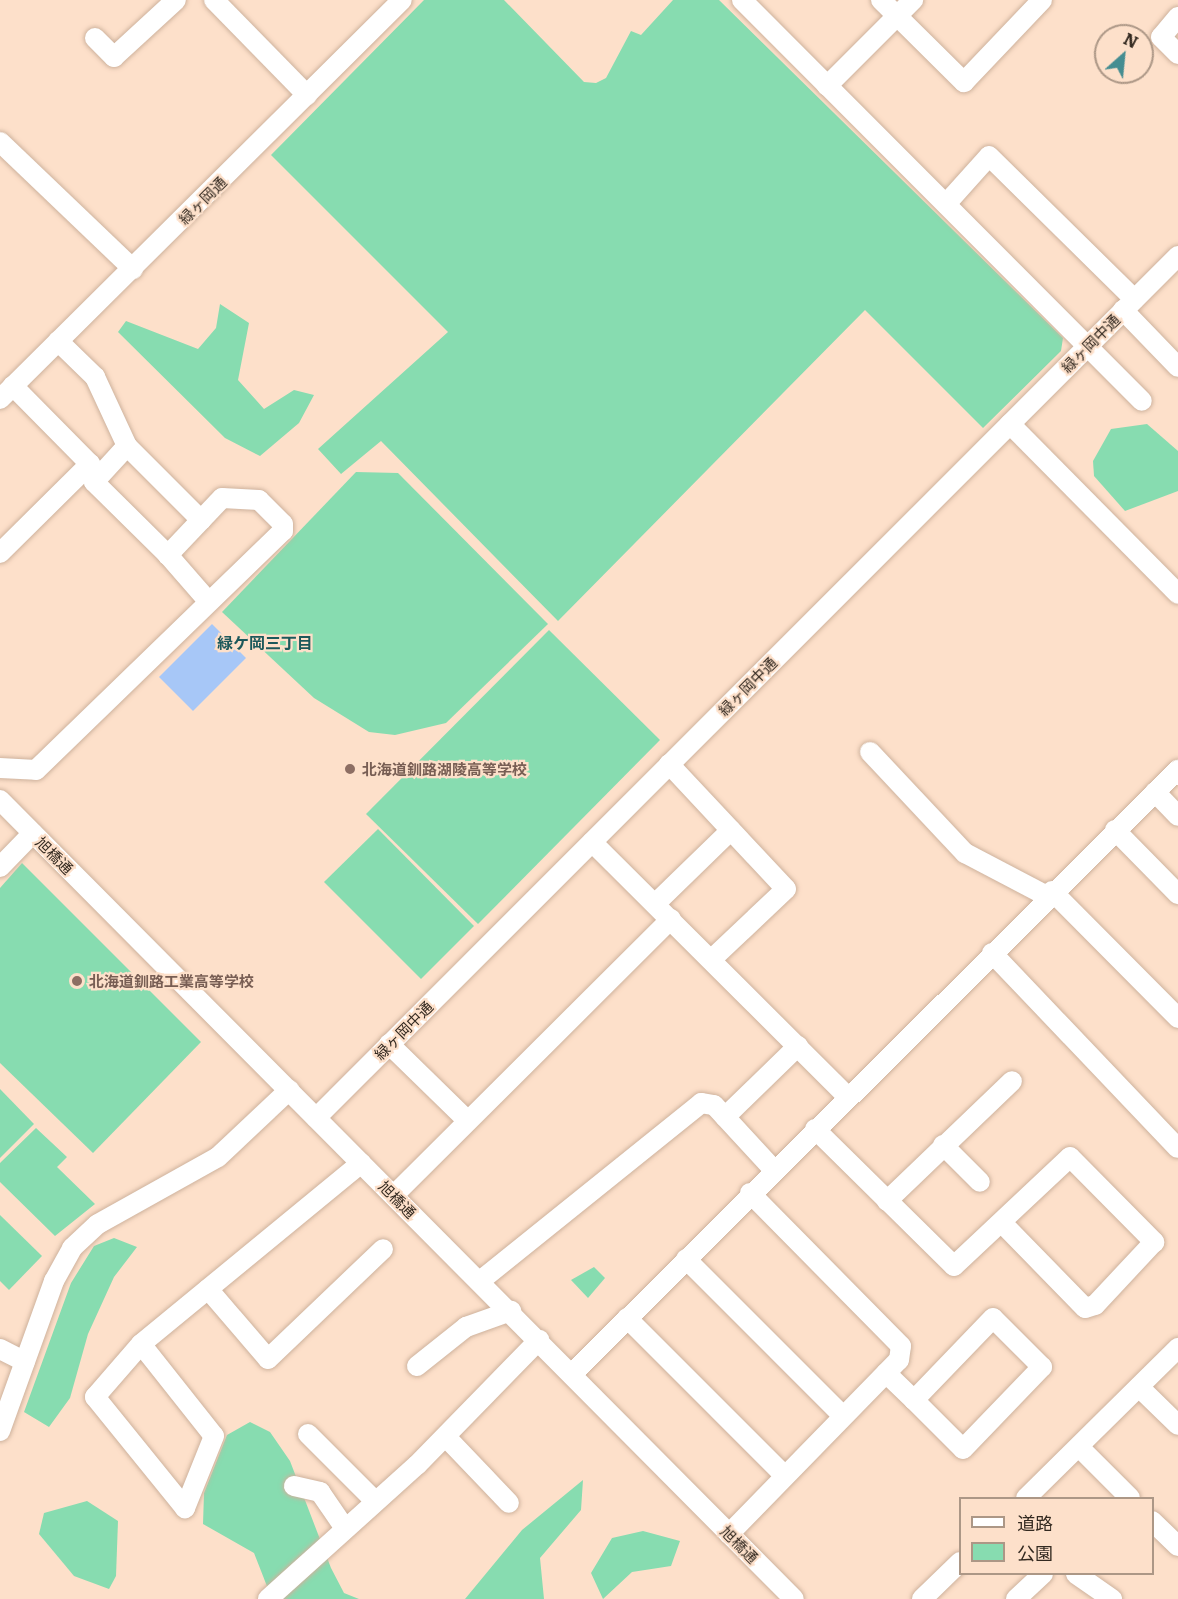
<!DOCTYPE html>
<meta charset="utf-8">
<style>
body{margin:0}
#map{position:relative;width:1178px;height:1599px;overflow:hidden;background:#fde0ca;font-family:Literata,"Noto Sans JP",serif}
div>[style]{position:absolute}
.green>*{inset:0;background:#87dcb0}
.water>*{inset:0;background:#a7c7f7}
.roads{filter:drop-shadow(0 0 2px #ceb29d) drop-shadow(0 0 2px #ceb29d)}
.minor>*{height:20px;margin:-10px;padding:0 10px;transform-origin:10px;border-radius:10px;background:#fff}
.dots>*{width:16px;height:16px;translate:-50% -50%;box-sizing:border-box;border:3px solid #fde0ca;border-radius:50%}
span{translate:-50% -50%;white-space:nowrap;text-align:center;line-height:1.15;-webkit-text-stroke:4.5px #fde0ca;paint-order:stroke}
.street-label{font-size:15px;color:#332920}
.education-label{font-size:15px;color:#785e54;font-weight:700}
.left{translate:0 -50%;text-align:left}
.neighbourhood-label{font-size:16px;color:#1c585b;font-weight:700}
.legend{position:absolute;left:959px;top:1497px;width:195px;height:78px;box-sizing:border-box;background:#fde0ca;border:2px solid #ac9786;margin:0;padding:8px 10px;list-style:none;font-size:18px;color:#332920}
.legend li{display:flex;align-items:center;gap:12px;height:30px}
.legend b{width:30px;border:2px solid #ac9786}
.north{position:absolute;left:1094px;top:24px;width:60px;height:60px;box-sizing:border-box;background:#fde0ca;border:2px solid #ac9786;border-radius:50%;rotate:27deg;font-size:16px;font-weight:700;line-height:24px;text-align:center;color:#332920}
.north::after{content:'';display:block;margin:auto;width:21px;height:27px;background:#458d91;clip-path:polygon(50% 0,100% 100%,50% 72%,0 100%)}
</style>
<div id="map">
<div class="green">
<i style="clip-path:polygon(424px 0,504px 0,584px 82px,596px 83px,606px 78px,631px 31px,641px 35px,673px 0,719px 0,1063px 338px,1061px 351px,983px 428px,865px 310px,558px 621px,381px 441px,341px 474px,318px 449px,448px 332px,271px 155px)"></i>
<i style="clip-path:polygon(220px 304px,249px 323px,238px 380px,264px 409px,294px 390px,314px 395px,299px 423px,260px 456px,225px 438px,118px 332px,126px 321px,198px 349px,216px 328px)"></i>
<i style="clip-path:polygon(1147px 424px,1178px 451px,1178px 491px,1125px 511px,1094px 476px,1093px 461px,1111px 429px)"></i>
<i style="clip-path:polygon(356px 472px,398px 473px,548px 624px,446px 723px,395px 735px,369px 732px,314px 698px,222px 612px)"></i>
<i style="clip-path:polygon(549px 630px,660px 740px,478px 924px,366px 814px)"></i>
<i style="clip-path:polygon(378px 829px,474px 926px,421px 979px,324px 882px)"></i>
<i style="clip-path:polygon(22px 863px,201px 1042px,93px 1153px,0 1063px,0 888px)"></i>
<i style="clip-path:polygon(0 1089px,34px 1124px,0 1158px)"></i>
<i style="clip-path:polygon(36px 1128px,67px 1157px,57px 1167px,95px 1204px,55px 1236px,0 1182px,0 1163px)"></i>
<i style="clip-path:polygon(0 1215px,42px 1256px,9px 1290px,0 1281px)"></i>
<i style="clip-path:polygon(114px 1238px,137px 1247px,114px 1277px,88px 1334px,70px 1398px,49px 1427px,24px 1412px,71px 1283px,94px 1246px)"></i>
<i style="clip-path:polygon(594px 1267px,605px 1278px,588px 1298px,571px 1280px)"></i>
<i style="clip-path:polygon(250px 1422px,270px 1432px,290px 1461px,331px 1568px,344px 1593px,359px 1599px,272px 1599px,254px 1553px,203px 1524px,204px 1493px,227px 1435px)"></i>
<i style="clip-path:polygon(583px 1480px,581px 1510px,540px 1558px,544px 1599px,465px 1599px,522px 1530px)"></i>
<i style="clip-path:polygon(87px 1501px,118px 1521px,116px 1576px,109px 1589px,74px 1576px,39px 1534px,44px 1513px)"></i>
<i style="clip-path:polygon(643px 1531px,680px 1541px,671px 1566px,632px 1572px,603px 1599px,591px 1573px,612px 1538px)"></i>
</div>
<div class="water">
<i style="clip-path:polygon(212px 624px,246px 658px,193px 711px,159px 677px)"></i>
</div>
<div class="roads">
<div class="minor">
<i style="left:214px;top:0;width:133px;rotate:45.6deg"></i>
<i style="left:742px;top:0;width:566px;rotate:45.07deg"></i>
<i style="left:881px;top:0;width:117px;rotate:44.7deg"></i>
<i style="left:964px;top:82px;width:113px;rotate:-46.4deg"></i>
<i style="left:1178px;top:17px;width:26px;rotate:130deg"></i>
<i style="left:1161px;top:37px;width:24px;rotate:45deg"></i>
<i style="left:95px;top:38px;width:27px;rotate:45deg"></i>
<i style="left:114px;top:57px;width:84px;rotate:-42.6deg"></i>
<i style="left:827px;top:86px;width:122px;rotate:-45deg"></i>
<i style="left:0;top:142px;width:184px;rotate:43.7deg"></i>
<i style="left:946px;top:204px;width:64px;rotate:-48.1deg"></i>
<i style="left:989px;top:156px;width:204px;rotate:44.6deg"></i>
<i style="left:1123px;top:310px;width:79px;rotate:46deg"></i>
<i style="left:58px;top:341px;width:52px;rotate:44.2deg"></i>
<i style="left:95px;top:377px;width:76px;rotate:65.1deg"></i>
<i style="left:127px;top:446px;width:105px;rotate:45deg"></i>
<i style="left:0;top:399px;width:566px;rotate:-44.79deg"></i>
<i style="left:1010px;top:424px;width:239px;rotate:45.3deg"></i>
<i style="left:0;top:553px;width:127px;rotate:-44.7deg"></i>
<i style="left:90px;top:464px;width:110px;rotate:-134.6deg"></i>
<i style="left:168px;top:555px;width:62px;rotate:48.9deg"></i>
<i style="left:870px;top:752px;width:139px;rotate:46.8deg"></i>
<i style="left:965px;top:853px;width:93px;rotate:27.7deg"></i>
<i style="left:669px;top:764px;width:171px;rotate:46.9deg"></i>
<i style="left:786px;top:889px;width:103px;rotate:136.6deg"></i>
<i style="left:0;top:768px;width:36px;rotate:3deg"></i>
<i style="left:36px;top:770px;width:344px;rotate:-44.1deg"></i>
<i style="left:283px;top:531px;width:7px;rotate:-90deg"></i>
<i style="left:283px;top:524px;width:34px;rotate:-135deg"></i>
<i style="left:259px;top:500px;width:37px;rotate:-177deg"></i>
<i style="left:222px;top:498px;width:79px;rotate:133.5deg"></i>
<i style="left:168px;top:555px;width:104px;rotate:-135.4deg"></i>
<i style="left:94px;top:482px;width:49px;rotate:-47.5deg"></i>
<i style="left:1155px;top:792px;width:33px;rotate:46deg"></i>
<i style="left:0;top:800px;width:1126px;rotate:45.18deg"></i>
<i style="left:1115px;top:830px;width:90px;rotate:45.5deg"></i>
<i style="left:592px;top:842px;width:360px;rotate:44.9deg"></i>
<i style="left:0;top:867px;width:47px;rotate:-45.9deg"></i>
<i style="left:1052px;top:891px;width:179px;rotate:45.2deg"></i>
<i style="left:655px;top:904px;width:106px;rotate:-44.2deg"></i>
<i style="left:992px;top:953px;width:269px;rotate:46.4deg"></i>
<i style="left:389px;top:1044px;width:110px;rotate:44.3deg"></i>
<i style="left:725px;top:1117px;width:102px;rotate:-44.2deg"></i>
<i style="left:316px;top:1118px;width:1219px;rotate:-45deg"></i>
<i style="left:815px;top:1129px;width:195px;rotate:44.6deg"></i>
<i style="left:954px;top:1266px;width:159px;rotate:-43.2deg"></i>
<i style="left:1070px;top:1157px;width:120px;rotate:45.3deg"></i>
<i style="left:1154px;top:1242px;width:86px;rotate:133.1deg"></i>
<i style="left:1095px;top:1305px;width:10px;rotate:163deg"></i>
<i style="left:1085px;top:1308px;width:119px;rotate:-134.3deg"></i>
<i style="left:943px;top:1145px;width:52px;rotate:45deg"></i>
<i style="left:394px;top:1195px;width:391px;rotate:-44.9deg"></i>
<i style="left:887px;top:1201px;width:173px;rotate:-43.8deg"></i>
<i style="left:686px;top:1259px;width:222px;rotate:45deg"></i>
<i style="left:480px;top:1281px;width:284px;rotate:-38.8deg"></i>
<i style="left:701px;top:1103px;width:13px;rotate:9deg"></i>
<i style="left:714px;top:1105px;width:88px;rotate:47.3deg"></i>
<i style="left:208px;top:1289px;width:92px;rotate:49.4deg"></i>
<i style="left:268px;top:1359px;width:159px;rotate:-43.7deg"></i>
<i style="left:627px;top:1318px;width:222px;rotate:45deg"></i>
<i style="left:141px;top:1344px;width:117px;rotate:51.6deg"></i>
<i style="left:214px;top:1436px;width:78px;rotate:111.9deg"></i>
<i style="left:185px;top:1508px;width:143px;rotate:-129deg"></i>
<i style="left:95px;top:1397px;width:70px;rotate:-49deg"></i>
<i style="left:141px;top:1344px;width:285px;rotate:-39.4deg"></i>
<i style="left:0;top:1349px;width:28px;rotate:27deg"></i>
<i style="left:417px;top:1366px;width:63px;rotate:-38.5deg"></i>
<i style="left:466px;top:1327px;width:48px;rotate:-19.6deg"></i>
<i style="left:886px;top:1373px;width:39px;rotate:44deg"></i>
<i style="left:914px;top:1400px;width:69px;rotate:45deg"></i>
<i style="left:963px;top:1449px;width:114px;rotate:-46.1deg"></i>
<i style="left:1042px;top:1367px;width:69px;rotate:-135deg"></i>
<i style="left:993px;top:1318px;width:114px;rotate:133.9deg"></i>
<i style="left:572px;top:1374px;width:856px;rotate:-44.91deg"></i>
<i style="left:1139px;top:1387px;width:54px;rotate:44.3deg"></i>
<i style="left:0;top:1431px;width:159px;rotate:-70.2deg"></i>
<i style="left:54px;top:1281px;width:38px;rotate:-61deg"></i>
<i style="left:72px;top:1248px;width:35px;rotate:-43deg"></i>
<i style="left:98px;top:1224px;width:137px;rotate:-29.2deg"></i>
<i style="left:218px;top:1157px;width:98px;rotate:-43.3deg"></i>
<i style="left:308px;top:1434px;width:93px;rotate:45deg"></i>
<i style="left:446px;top:1437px;width:91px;rotate:46.3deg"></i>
<i style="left:1079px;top:1447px;width:72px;rotate:45deg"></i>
<i style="left:294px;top:1486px;width:27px;rotate:13deg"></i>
<i style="left:320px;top:1492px;width:42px;rotate:55.6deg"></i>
<i style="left:1026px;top:1498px;width:214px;rotate:-44.6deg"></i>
<i style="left:1152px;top:1521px;width:36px;rotate:44deg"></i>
<i style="left:729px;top:1534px;width:243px;rotate:-45.7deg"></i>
<i style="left:899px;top:1360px;width:14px;rotate:-82deg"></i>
<i style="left:901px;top:1346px;width:215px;rotate:-134.6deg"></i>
<i style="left:1076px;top:1574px;width:44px;rotate:34.8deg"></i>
<i style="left:268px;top:1599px;width:200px;rotate:-42deg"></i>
<i style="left:417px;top:1465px;width:175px;rotate:-45.7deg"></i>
<i style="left:922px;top:1599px;width:53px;rotate:-44.2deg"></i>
<i style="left:1016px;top:1599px;width:37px;rotate:-43deg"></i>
</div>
</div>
<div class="dots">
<i style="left:350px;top:769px;background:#8d6e63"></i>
<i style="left:77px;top:981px;background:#8d6e63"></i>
</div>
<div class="street-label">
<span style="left:202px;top:200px;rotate:-45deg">緑ヶ岡通</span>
<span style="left:1090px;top:343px;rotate:-45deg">緑ヶ岡中通</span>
<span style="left:747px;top:686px;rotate:-45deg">緑ヶ岡中通</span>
<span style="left:55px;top:855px;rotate:45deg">旭橋通</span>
<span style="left:403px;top:1030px;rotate:-45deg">緑ヶ岡中通</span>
<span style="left:398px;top:1199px;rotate:45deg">旭橋通</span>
<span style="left:740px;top:1544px;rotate:45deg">旭橋通</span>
</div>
<div class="education-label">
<span class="left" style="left:362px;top:769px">北海道釧路湖陵高等学校</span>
<span class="left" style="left:89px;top:981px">北海道釧路工業高等学校</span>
</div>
<div class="neighbourhood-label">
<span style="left:265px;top:642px">緑ケ岡三丁目</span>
</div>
<ul class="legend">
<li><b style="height:8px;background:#fff"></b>道路</li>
<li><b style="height:16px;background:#87dcb0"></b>公園</li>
</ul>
<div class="north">N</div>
</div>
